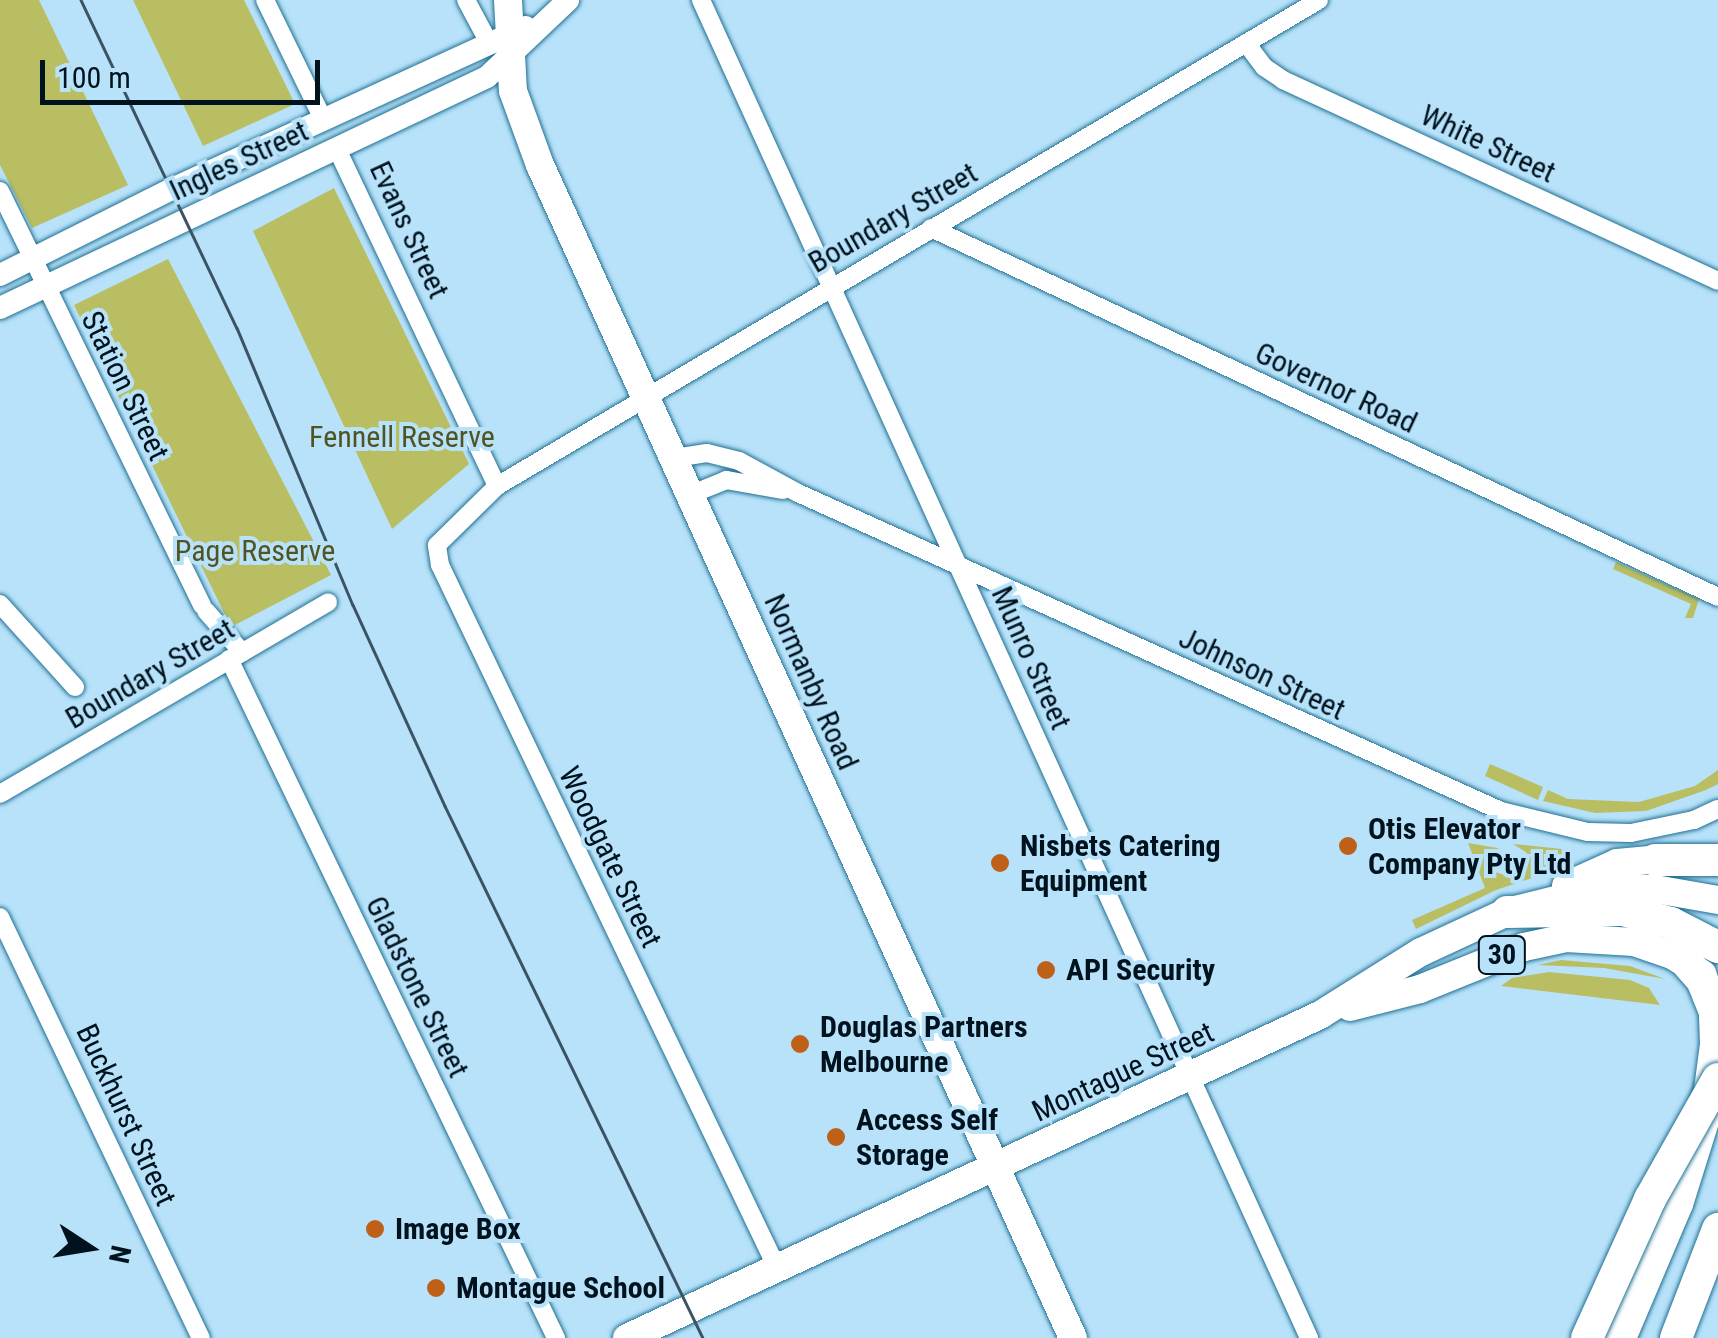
<!DOCTYPE html>
<style>
body{margin:0}
#map{position:relative;width:1718px;height:1338px;overflow:hidden;background:#b7e2fa;font-family:"Roboto Condensed",sans-serif}
div>[style]{position:absolute}
.green>*{inset:0;background:#b9be62}
.roads{filter:drop-shadow(0 0 2px #207093) drop-shadow(0 0 2px #207093)}
.minor>*{height:18px;margin:-9px;padding:0 9px;transform-origin:9px;border-radius:9px;background:#fff}
.tertiary>*{height:22px;margin:-11px;padding:0 11px;transform-origin:11px;border-radius:11px;background:#fff}
.primary>*{height:28px;margin:-14px;padding:0 14px;transform-origin:14px;border-radius:14px;background:#fff}
.motorway>*{height:32px;margin:-16px;padding:0 16px;transform-origin:16px;border-radius:16px;background:#fff}
.tram>*{height:2.5px;margin:-1.25px;padding:0 1.25px;transform-origin:1.25px;border-radius:1.25px;background:#3a5463}
.bridges{filter:drop-shadow(0 0 2px #207093) drop-shadow(0 0 2px #207093)}
.motorway-bridge>*{height:32px;margin:-16px;padding:0 16px;transform-origin:16px;border-radius:16px;background:#fff}
.dots>*{width:28px;height:28px;translate:-50% -50%;box-sizing:border-box;border:5px solid #b7e2fa;border-radius:50%}
span{translate:-50% -50%;white-space:nowrap;text-align:center;line-height:1.15;-webkit-text-stroke:8px #b7e2fa;paint-order:stroke}
.shield-label span{padding:2px 8px;background:#b7e2fa;border:2px solid;border-radius:8px;-webkit-text-stroke-width:0}
.shield-label{font-size:28px;color:#00121d;font-weight:700}
.street-label{font-size:30px;color:#00121d}
.park-label{font-size:30px;color:#515320}
.poi-label{font-size:30px;color:#00121d;font-weight:700}
.left{translate:0 -50%;text-align:left}
.north{position:absolute;left:40px;top:1198px;width:100px;height:100px;-webkit-text-stroke:8px #b7e2fa;paint-order:stroke;rotate:102deg;font-size:28px;font-weight:700;line-height:40px;text-align:center;color:#00121d}
.north::after{content:'';display:block;margin:auto;width:35px;height:45px;background:#00121d;clip-path:polygon(50% 0,100% 100%,50% 72%,0 100%)}
.scale{position:absolute;left:40px;top:60px;width:280px;height:45px;box-sizing:border-box;border:5px solid #00121d;border-top:0;padding-left:12px;font-size:30px;line-height:35px;white-space:nowrap;color:#00121d;-webkit-text-stroke:8px #b7e2fa;paint-order:stroke}
</style>
<div id="map">
<div class="green">
<i style="clip-path:polygon(0 0,39px 0,128px 185px,32px 228px,0 165px)"></i>
<i style="clip-path:polygon(133px 0,244px 0,295px 104px,203px 146px)"></i>
<i style="clip-path:polygon(334px 188px,469px 464px,392px 529px,253px 231px)"></i>
<i style="clip-path:polygon(168px 259px,331px 575px,231px 627px,74px 305px)"></i>
<i style="clip-path:polygon(1616px 562px,1699px 599px,1693px 618px,1685px 618px,1691px 604px,1613px 569px)"></i>
<i style="clip-path:polygon(1490px 764px,1543px 787px,1538px 800px,1485px 776px)"></i>
<i style="clip-path:polygon(1718px 770px,1718px 784px,1706px 790px,1646px 811px,1595px 813px,1543px 801px,1548px 790px,1568px 799px,1639px 802px,1695px 786px)"></i>
<i style="clip-path:polygon(1468px 843px,1498px 848px,1495px 872px,1518px 879px,1527px 853px,1513px 844px,1562px 849px,1562px 855px,1535px 877px,1496px 890px,1416px 929px,1412px 920px,1485px 888px)"></i>
<i style="clip-path:polygon(1561px 960px,1630px 966px,1665px 979px,1604px 968px,1538px 965px)"></i>
<i style="clip-path:polygon(1549px 972px,1630px 980px,1649px 988px,1660px 1005px,1501px 986px,1512px 978px)"></i>
</div>
<div class="roads">
<div class="minor">
<i style="left:265px;top:0;width:132px;rotate:64deg"></i>
<i style="left:466px;top:0;width:47px;rotate:61.8deg"></i>
<i style="left:701px;top:0;width:1470px;rotate:65.56deg"></i>
<i style="left:1246px;top:43px;width:30px;rotate:53deg"></i>
<i style="left:1264px;top:67px;width:23px;rotate:34deg"></i>
<i style="left:1283px;top:80px;width:479px;rotate:24.8deg"></i>
<i style="left:337px;top:149px;width:373px;rotate:64.6deg"></i>
<i style="left:0;top:191px;width:461px;rotate:64deg"></i>
<i style="left:931px;top:228px;width:869px;rotate:25.12deg"></i>
<i style="left:675px;top:458px;width:32px;rotate:-9deg"></i>
<i style="left:707px;top:453px;width:33px;rotate:14deg"></i>
<i style="left:739px;top:461px;width:67px;rotate:28.5deg"></i>
<i style="left:798px;top:493px;width:772px;rotate:24.34deg"></i>
<i style="left:1501px;top:811px;width:89px;rotate:13.6deg"></i>
<i style="left:1588px;top:832px;width:43px;rotate:1.3deg"></i>
<i style="left:1631px;top:833px;width:64px;rotate:-11.7deg"></i>
<i style="left:1694px;top:820px;width:26px;rotate:-25deg"></i>
<i style="left:692px;top:494px;width:37px;rotate:-22deg"></i>
<i style="left:726px;top:480px;width:58px;rotate:10deg"></i>
<i style="left:0;top:604px;width:112px;rotate:47.9deg"></i>
<i style="left:206px;top:611px;width:55px;rotate:48.7deg"></i>
<i style="left:229px;top:659px;width:754px;rotate:64.28deg"></i>
<i style="left:0;top:794px;width:380px;rotate:-30.3deg"></i>
<i style="left:0;top:917px;width:467px;rotate:64.5deg"></i>
<i style="left:777px;top:1268px;width:780px;rotate:-115.61deg"></i>
<i style="left:440px;top:565px;width:20px;rotate:-99deg"></i>
<i style="left:437px;top:545px;width:84px;rotate:-44.5deg"></i>
<i style="left:497px;top:486px;width:955px;rotate:-30.59deg"></i>
</div>
<div class="tertiary">
<i style="left:0;top:275px;width:192px;rotate:-26.6deg"></i>
<i style="left:172px;top:189px;width:389px;rotate:-24.6deg"></i>
<i style="left:0;top:308px;width:539px;rotate:-25.38deg"></i>
<i style="left:487px;top:77px;width:112px;rotate:-43.5deg"></i>
</div>
<div class="primary">
<i style="left:508px;top:0;width:91px;rotate:86.9deg"></i>
<i style="left:513px;top:91px;width:79px;rotate:70deg"></i>
<i style="left:540px;top:165px;width:1288px;rotate:65.56deg"></i>
<i style="left:1566px;top:886px;width:56px;rotate:-24.3deg"></i>
<i style="left:1617px;top:863px;width:55px;rotate:-5.2deg"></i>
<i style="left:1350px;top:1007px;width:72px;rotate:-14.4deg"></i>
<i style="left:1420px;top:989px;width:112px;rotate:-22deg"></i>
<i style="left:1524px;top:947px;width:43px;rotate:-12.1deg"></i>
<i style="left:1566px;top:938px;width:68px;rotate:3.4deg"></i>
<i style="left:1634px;top:942px;width:40px;rotate:18.9deg"></i>
<i style="left:1672px;top:955px;width:36px;rotate:32deg"></i>
<i style="left:627px;top:1338px;width:765px;rotate:-24.99deg"></i>
<i style="left:1320px;top:1015px;width:119px;rotate:-32deg"></i>
<i style="left:1421px;top:952px;width:95px;rotate:-24.9deg"></i>
<i style="left:1507px;top:912px;width:96px;rotate:-13.9deg"></i>
<i style="left:1600px;top:889px;width:55px"></i>
<i style="left:1655px;top:889px;width:64px;rotate:9.9deg"></i>
</div>
<div class="motorway">
<i style="left:1655px;top:860px;width:63px"></i>
<i style="left:1507px;top:912px;width:116px;rotate:-1deg"></i>
<i style="left:1623px;top:910px;width:50px;rotate:15.2deg"></i>
<i style="left:1671px;top:923px;width:53px;rotate:27.1deg"></i>
<i style="left:1620px;top:1338px;width:146px;rotate:-67deg"></i>
<i style="left:1677px;top:1204px;width:104px;rotate:-72.6deg"></i>
<i style="left:1708px;top:1105px;width:62px;rotate:-82.5deg"></i>
<i style="left:1716px;top:1044px;width:32px;rotate:-92deg"></i>
<i style="left:1715px;top:1012px;width:35px;rotate:-112deg"></i>
<i style="left:1702px;top:980px;width:23px;rotate:-131deg"></i>
<i style="left:1676px;top:1338px;width:117px;rotate:-68.9deg"></i>
</div>
</div>
<div class="tram">
<i style="left:81px;top:0;width:363px;rotate:64.6deg"></i>
<i style="left:237px;top:328px;width:300px;rotate:67.3deg"></i>
<i style="left:353px;top:605px;width:221px;rotate:65.4deg"></i>
<i style="left:445px;top:806px;width:591px;rotate:64.13deg"></i>
</div>
<div class="bridges">
<div class="motorway-bridge">
<i style="left:1587px;top:1338px;width:153px;rotate:-65.6deg"></i>
<i style="left:1650px;top:1199px;width:138px;rotate:-60.5deg"></i>
</div>
</div>
<div class="dots">
<i style="left:1348px;top:846px;background:#bf6018"></i>
<i style="left:1000px;top:863px;background:#bf6018"></i>
<i style="left:1046px;top:970px;background:#bf6018"></i>
<i style="left:800px;top:1044px;background:#bf6018"></i>
<i style="left:836px;top:1137px;background:#bf6018"></i>
<i style="left:375px;top:1229px;background:#bf6018"></i>
<i style="left:436px;top:1288px;background:#bf6018"></i>
</div>
<div class="shield-label">
<span style="left:1502px;top:955px">30</span>
</div>
<div class="street-label">
<span style="left:1488px;top:144px;rotate:25deg">White Street</span>
<span style="left:239px;top:161px;rotate:-25deg">Ingles Street</span>
<span style="left:893px;top:218px;rotate:-30deg">Boundary Street</span>
<span style="left:409px;top:230px;rotate:65deg">Evans Street</span>
<span style="left:125px;top:386px;rotate:64deg">Station Street</span>
<span style="left:1336px;top:388px;rotate:25deg">Governor Road</span>
<span style="left:1031px;top:658px;rotate:66deg">Munro Street</span>
<span style="left:150px;top:674px;rotate:-30deg">Boundary Street</span>
<span style="left:1262px;top:674px;rotate:25deg">Johnson Street</span>
<span style="left:811px;top:682px;rotate:66deg">Normanby Road</span>
<span style="left:610px;top:857px;rotate:64deg">Woodgate Street</span>
<span style="left:417px;top:987px;rotate:64deg">Gladstone Street</span>
<span style="left:1123px;top:1072px;rotate:-25deg">Montague Street</span>
<span style="left:126px;top:1115px;rotate:65deg">Buckhurst Street</span>
</div>
<div class="park-label">
<span style="left:402px;top:437px">Fennell Reserve</span>
<span style="left:255px;top:551px">Page Reserve</span>
</div>
<div class="poi-label">
<span class="left" style="left:1368px;top:846px">Otis Elevator<br>Company Pty Ltd</span>
<span class="left" style="left:1020px;top:863px">Nisbets Catering<br>Equipment</span>
<span class="left" style="left:1066px;top:970px">API Security</span>
<span class="left" style="left:820px;top:1044px">Douglas Partners<br>Melbourne</span>
<span class="left" style="left:856px;top:1137px">Access Self<br>Storage</span>
<span class="left" style="left:395px;top:1229px">Image Box</span>
<span class="left" style="left:456px;top:1288px">Montague School</span>
</div>
<div class="north">N</div>
<div class="scale">100 m</div>
</div>
